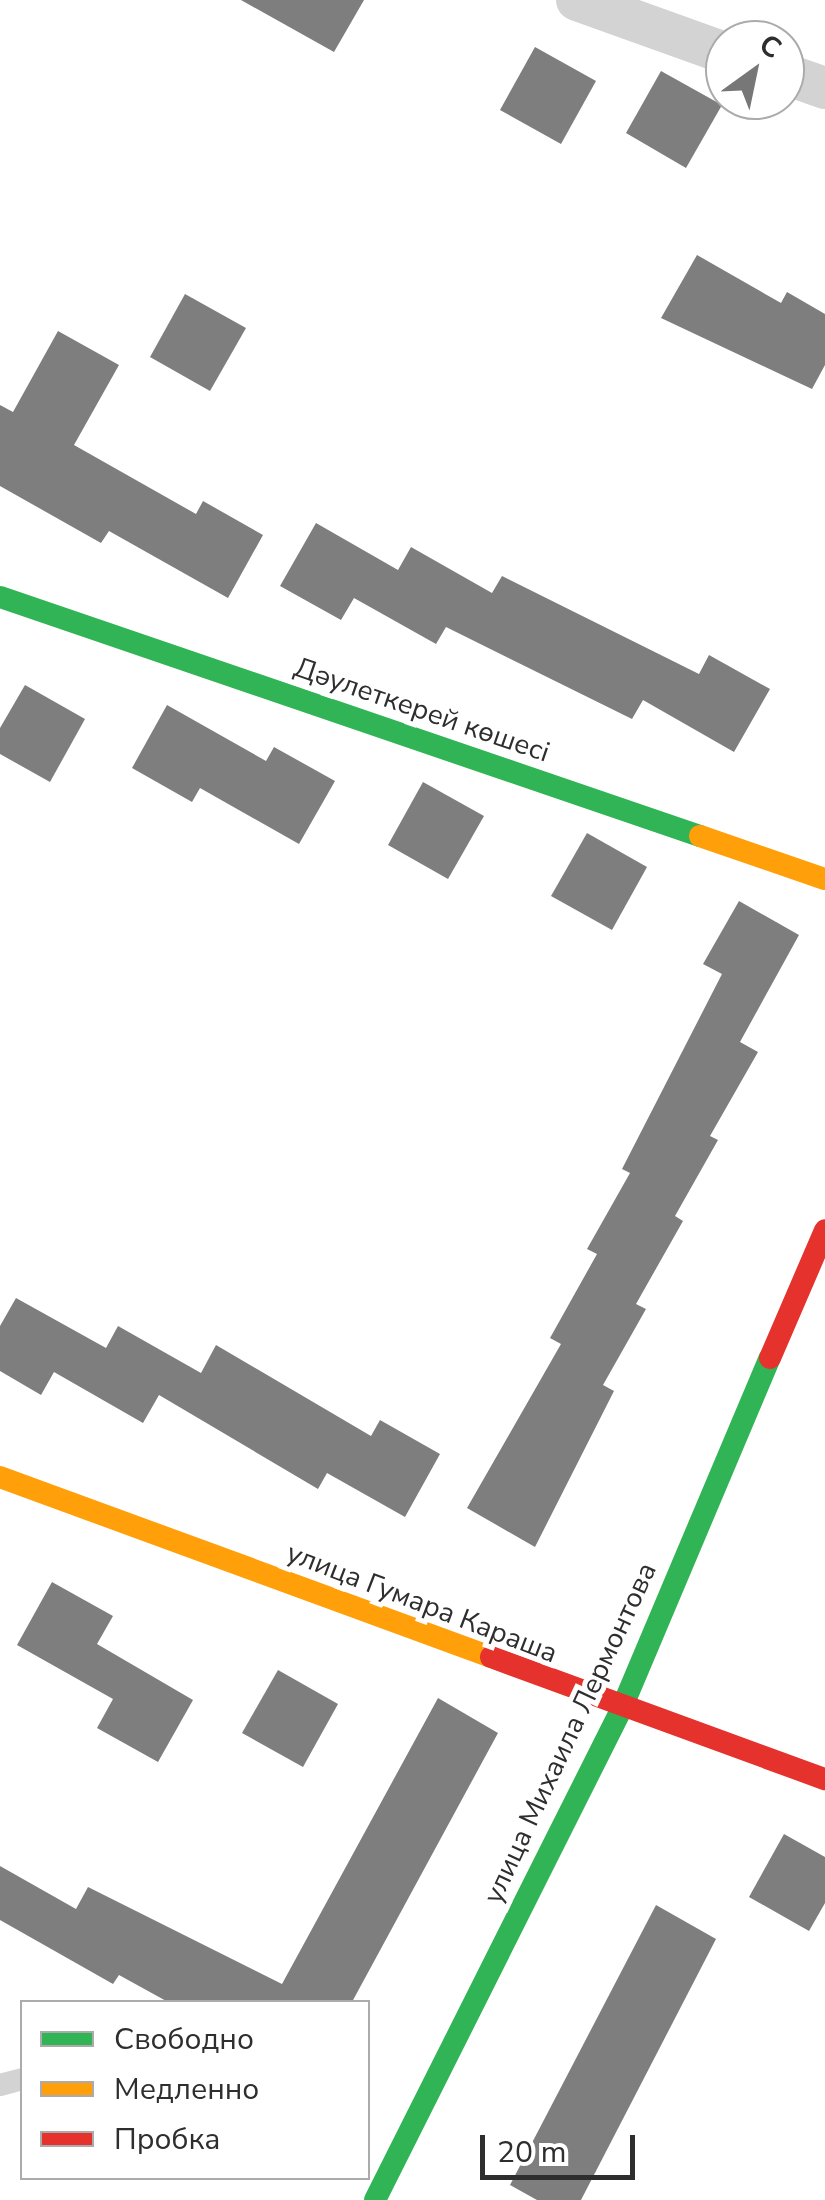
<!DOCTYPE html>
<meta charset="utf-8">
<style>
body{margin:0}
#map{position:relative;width:825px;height:2200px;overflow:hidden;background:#fff;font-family:"Nunito Sans",sans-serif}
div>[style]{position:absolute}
.building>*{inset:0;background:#7e7e7e}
.lane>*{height:22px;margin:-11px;padding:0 11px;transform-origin:11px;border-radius:11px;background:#d3d3d3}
.street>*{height:42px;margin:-21px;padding:0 21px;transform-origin:21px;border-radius:21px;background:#d3d3d3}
.fast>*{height:22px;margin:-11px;padding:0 11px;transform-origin:11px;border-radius:11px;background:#30b455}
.slow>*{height:22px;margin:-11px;padding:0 11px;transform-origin:11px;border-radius:11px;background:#ff9f0a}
.jam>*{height:22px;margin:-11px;padding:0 11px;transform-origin:11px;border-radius:11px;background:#e5322d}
span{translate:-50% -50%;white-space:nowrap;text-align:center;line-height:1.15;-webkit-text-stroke:10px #fff;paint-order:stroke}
.street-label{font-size:28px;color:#2e2e2e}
.legend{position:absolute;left:20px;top:2000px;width:350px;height:180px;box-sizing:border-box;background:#fff;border:2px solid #ababab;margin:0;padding:12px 18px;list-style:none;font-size:30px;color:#2e2e2e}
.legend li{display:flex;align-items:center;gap:20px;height:50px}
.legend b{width:50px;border:2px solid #ababab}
.north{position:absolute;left:705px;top:20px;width:100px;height:100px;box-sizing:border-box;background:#fff;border:2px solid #ababab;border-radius:50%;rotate:33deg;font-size:28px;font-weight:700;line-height:40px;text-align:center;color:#2e2e2e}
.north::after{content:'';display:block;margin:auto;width:35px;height:45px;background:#777;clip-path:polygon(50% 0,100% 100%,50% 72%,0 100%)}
.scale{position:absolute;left:480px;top:2135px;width:155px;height:45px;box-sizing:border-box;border:5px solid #2e2e2e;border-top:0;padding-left:12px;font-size:30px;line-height:35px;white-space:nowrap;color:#2e2e2e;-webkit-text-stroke:8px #fff;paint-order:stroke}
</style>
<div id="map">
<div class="building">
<i style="clip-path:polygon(241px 0,364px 0,334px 52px)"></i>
<i style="clip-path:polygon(535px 47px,596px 81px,561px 144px,500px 110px)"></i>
<i style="clip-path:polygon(661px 71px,722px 105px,686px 168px,626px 133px)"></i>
<i style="clip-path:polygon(697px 255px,781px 303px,787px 292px,825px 314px,825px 365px,812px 389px,661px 318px)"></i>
<i style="clip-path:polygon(185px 294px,246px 328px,210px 391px,150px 357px)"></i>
<i style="clip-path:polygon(58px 331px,119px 365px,74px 445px,196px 514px,203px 501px,263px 535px,228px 598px,109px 531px,101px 543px,0 486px,0 405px,13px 412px)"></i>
<i style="clip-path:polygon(316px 523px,398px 570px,411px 547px,492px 593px,502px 576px,699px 674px,709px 655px,770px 689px,734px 752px,643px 700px,632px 719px,446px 627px,436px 644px,354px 598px,341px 620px,280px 586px)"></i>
<i style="clip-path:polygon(25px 685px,85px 719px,50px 782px,0 754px,0 728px)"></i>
<i style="clip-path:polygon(167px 705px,266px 761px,274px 747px,335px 781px,299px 844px,200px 788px,192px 802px,132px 768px)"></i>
<i style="clip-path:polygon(423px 782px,484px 816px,448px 879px,388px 845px)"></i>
<i style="clip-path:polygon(587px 833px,647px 867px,612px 930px,551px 896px)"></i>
<i style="clip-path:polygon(739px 901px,799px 935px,740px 1042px,758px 1052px,710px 1136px,718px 1140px,675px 1216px,683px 1221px,636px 1304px,646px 1309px,603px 1385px,614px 1391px,535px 1547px,467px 1508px,561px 1344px,550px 1338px,597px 1254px,587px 1249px,630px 1173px,622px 1169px,722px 974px,703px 964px)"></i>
<i style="clip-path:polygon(16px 1298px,106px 1348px,118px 1326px,201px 1373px,216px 1345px,371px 1436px,380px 1420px,440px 1454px,405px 1517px,327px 1473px,318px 1489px,159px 1395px,143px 1423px,54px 1372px,41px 1395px,0 1371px,0 1326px)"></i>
<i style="clip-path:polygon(52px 1582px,113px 1616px,97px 1644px,193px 1700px,158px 1762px,97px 1728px,113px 1699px,17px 1645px)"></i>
<i style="clip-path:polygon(278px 1670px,338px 1704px,303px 1767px,242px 1733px)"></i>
<i style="clip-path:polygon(438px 1698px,498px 1733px,352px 2002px,168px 2002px,119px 1975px,113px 1984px,0 1920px,0 1866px,76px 1909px,88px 1887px,282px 1984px)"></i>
<i style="clip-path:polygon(784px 1834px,825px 1857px,825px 1903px,809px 1931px,749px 1897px)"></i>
<i style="clip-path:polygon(656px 1905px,716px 1939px,581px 2200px,537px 2200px,510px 2185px)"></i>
</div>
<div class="lane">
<i style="left:0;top:2085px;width:23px;rotate:-15deg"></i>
</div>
<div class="street">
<i style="left:577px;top:0;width:157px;rotate:19.7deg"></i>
<i style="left:785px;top:74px;width:42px;rotate:19.3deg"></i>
</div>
<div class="fast">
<i style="left:0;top:597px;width:740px;rotate:18.85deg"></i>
<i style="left:375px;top:2200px;width:548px;rotate:-63.34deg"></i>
<i style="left:621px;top:1710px;width:382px;rotate:-67.1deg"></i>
</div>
<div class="slow">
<i style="left:700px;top:836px;width:132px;rotate:19deg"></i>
<i style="left:0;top:1477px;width:523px;rotate:20.13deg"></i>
</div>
<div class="jam">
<i style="left:770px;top:1358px;width:139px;rotate:-66.7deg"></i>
<i style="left:491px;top:1657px;width:356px;rotate:20.1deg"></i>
</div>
<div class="street-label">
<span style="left:422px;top:710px;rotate:19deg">Дәулеткерей көшесі</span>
<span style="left:422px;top:1603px;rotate:21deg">улица Гумара Караша</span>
<span style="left:570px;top:1733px;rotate:-65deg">улица Михаила Лермонтова</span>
</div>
<ul class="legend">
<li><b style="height:12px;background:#30b455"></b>Свободно</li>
<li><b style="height:12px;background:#ff9f0a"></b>Медленно</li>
<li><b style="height:12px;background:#e5322d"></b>Пробка</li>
</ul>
<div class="north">С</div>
<div class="scale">20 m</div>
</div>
